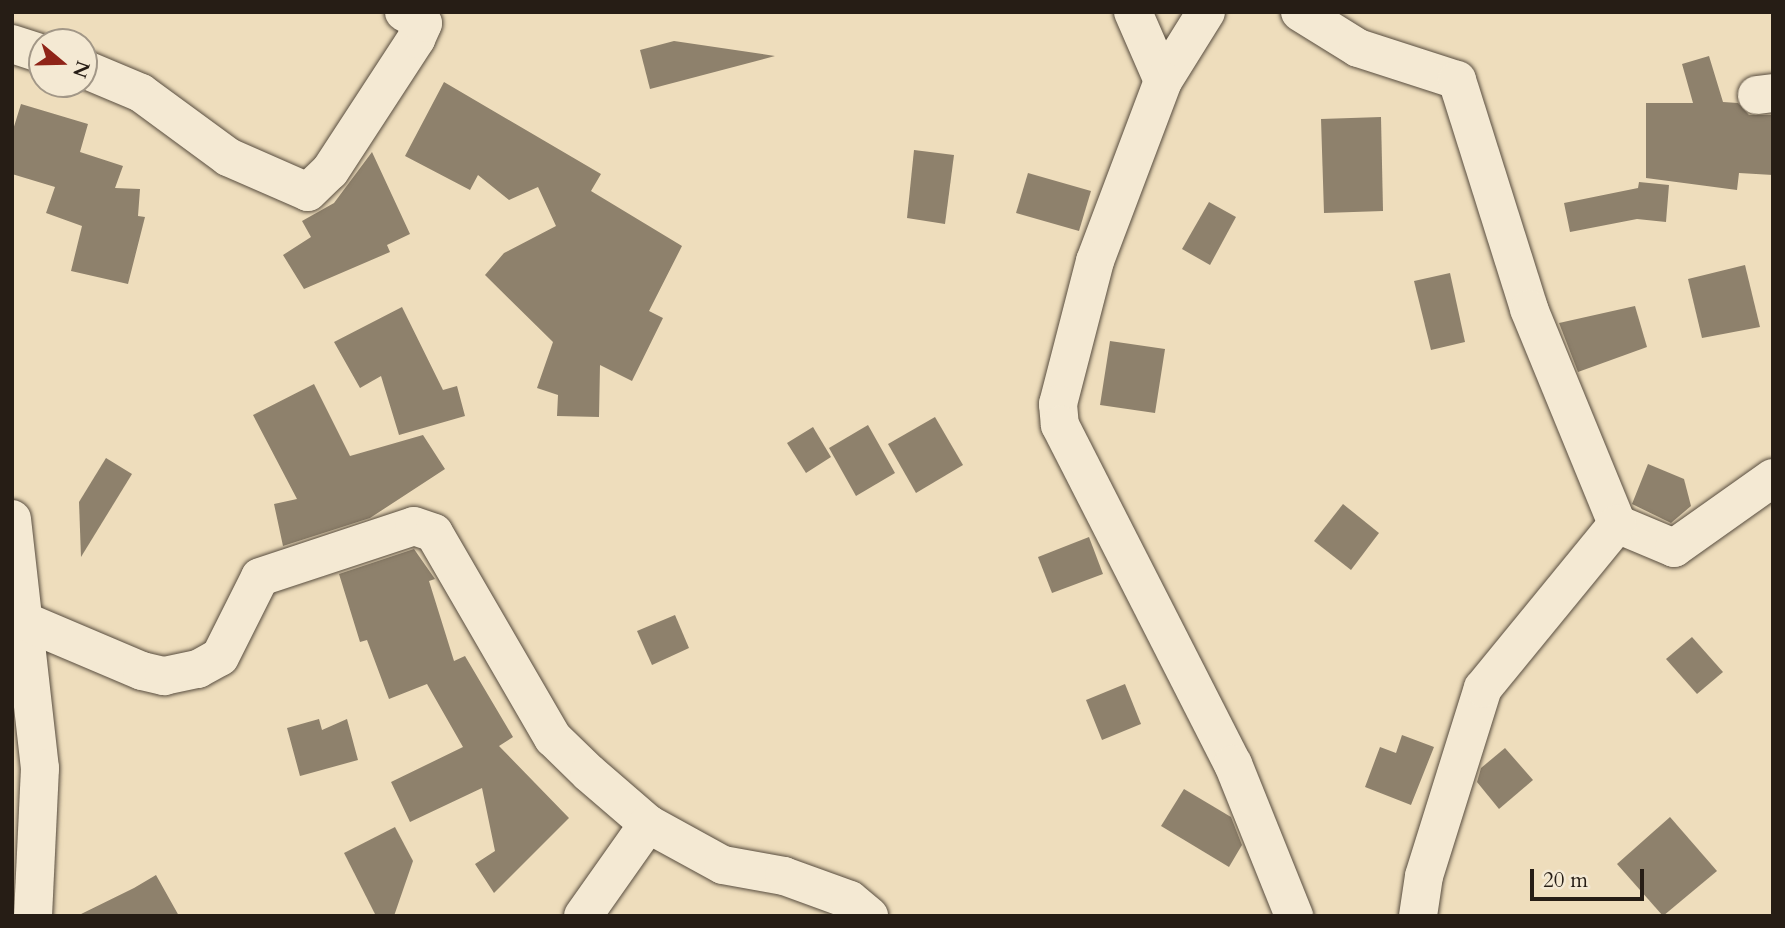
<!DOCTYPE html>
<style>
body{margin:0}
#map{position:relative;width:1785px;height:928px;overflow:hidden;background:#eeddbc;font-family:Cardo,serif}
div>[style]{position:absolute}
.building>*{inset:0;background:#8e816c}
.roads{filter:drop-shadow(0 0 2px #584d3f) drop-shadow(0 0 2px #584d3f)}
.street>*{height:38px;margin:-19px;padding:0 19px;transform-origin:19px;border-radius:19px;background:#f4e9d3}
span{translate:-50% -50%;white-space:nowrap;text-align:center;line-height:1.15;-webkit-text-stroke:6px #f4e9d3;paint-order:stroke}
.frame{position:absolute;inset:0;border:14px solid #261d15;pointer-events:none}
.north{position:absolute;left:28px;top:28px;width:70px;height:70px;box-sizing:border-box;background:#f4e9d3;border:2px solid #a29787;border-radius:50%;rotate:109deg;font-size:19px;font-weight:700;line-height:28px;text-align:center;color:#261d15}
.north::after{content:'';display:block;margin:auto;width:24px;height:32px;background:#8f2418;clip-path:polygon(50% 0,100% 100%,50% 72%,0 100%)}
.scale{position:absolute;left:1530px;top:869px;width:114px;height:32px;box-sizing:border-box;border:4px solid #261d15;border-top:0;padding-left:9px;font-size:21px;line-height:24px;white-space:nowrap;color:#261d15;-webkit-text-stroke:5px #f4e9d3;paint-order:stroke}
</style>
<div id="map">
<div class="building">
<i style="clip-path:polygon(674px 41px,775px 56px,650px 89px,640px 50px)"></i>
<i style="clip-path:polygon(1709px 56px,1723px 102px,1738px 103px,1749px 115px,1773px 115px,1773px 175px,1739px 173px,1737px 190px,1646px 178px,1646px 103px,1693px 103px,1682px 64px)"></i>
<i style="clip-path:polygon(444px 82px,601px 174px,591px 191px,682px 246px,649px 311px,663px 318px,632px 381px,600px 365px,599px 417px,557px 416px,558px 395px,537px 388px,553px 342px,485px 275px,504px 253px,556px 226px,538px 187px,509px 200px,478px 175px,470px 190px,405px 156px)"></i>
<i style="clip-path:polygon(21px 104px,88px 124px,80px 152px,123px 166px,115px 188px,140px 189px,138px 216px,145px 217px,128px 284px,71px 271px,82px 226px,46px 213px,55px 187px,12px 174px,12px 133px)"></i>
<i style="clip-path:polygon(1381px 117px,1383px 211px,1324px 213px,1321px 119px)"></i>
<i style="clip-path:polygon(914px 150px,954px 155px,945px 224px,907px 218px)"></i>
<i style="clip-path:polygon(372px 152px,410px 234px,387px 245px,390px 252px,304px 289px,283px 255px,311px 237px,302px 221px,334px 203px)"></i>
<i style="clip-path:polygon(1028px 173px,1091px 191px,1079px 231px,1016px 213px)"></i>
<i style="clip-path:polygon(1639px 182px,1669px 185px,1666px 222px,1637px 219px,1570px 232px,1564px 203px,1638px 188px)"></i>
<i style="clip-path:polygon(1209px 202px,1236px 217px,1210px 265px,1182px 249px)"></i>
<i style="clip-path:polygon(1745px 265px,1760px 327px,1702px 338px,1688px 279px)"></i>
<i style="clip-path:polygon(1450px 273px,1465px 342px,1431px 350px,1414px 281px)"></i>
<i style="clip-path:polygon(1635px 306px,1647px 347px,1578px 372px,1559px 323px)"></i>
<i style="clip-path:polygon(402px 307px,443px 390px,457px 386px,465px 416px,399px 435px,381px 376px,360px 388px,334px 342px)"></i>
<i style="clip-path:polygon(1110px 341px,1165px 349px,1155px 413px,1100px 405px)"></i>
<i style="clip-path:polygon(314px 384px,350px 456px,423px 435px,445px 469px,370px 518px,283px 546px,274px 504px,297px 499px,253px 415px)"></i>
<i style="clip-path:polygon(935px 417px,963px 465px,916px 493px,888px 444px)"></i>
<i style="clip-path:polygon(868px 425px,895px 473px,856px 496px,829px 448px)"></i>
<i style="clip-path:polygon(813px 427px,831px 457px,806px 473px,787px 443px)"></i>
<i style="clip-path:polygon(106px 458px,132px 474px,81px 557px,79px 502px)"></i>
<i style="clip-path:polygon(1648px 464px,1684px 479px,1691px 506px,1671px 523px,1632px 504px)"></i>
<i style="clip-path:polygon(1343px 504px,1379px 533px,1351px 570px,1314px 541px)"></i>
<i style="clip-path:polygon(1089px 537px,1103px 574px,1052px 593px,1038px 557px)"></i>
<i style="clip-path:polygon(414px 549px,435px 579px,429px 581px,454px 661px,465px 656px,513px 737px,499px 746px,569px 818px,494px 893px,475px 864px,495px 851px,482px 788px,410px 822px,391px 782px,463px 747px,427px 684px,389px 699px,367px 640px,360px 642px,339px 574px)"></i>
<i style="clip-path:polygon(675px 615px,689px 648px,652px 665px,637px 631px)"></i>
<i style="clip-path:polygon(1692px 637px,1723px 672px,1697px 694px,1666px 659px)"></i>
<i style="clip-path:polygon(1125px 684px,1141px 724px,1102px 740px,1086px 700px)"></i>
<i style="clip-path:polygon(319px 719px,322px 730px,347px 719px,358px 760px,300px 776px,287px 728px)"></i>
<i style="clip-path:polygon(1402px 735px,1434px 747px,1411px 805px,1365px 787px,1380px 747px,1396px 753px)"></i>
<i style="clip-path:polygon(1505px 748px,1533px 780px,1499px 809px,1477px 782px,1481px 768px)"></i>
<i style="clip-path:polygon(1184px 789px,1231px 817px,1242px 845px,1229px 867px,1161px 826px)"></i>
<i style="clip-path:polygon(1670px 817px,1717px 871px,1663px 916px,1617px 864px)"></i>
<i style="clip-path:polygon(395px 827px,413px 861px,394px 916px,376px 916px,344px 853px)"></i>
<i style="clip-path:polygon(156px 875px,179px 916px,77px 916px,134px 888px)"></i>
</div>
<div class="roads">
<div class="street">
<i style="left:1133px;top:12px;width:75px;rotate:66.5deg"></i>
<i style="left:1206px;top:12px;width:81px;rotate:121.9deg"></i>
<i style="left:1163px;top:81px;width:192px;rotate:110.7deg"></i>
<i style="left:1095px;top:261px;width:148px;rotate:104.5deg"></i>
<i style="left:1058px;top:404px;width:21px;rotate:85deg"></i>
<i style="left:1060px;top:425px;width:381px;rotate:63deg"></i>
<i style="left:1233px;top:764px;width:164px;rotate:68.1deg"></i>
<i style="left:1300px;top:12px;width:68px;rotate:31.8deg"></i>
<i style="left:1358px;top:48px;width:104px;rotate:17.9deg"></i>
<i style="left:1457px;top:80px;width:240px;rotate:72.5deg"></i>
<i style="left:1529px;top:309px;width:232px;rotate:67.7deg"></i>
<i style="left:1617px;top:524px;width:62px;rotate:22.8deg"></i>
<i style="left:1674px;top:548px;width:121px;rotate:-35.3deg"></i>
<i style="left:12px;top:44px;width:32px;rotate:18deg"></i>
<i style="left:84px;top:69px;width:62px;rotate:22.8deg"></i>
<i style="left:141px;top:93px;width:108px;rotate:36.3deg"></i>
<i style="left:228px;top:157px;width:87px;rotate:23.6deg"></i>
<i style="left:308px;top:192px;width:30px;rotate:-44deg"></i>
<i style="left:330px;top:171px;width:158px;rotate:-56.9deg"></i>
<i style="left:416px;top:39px;width:17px;rotate:-66deg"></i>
<i style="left:423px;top:23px;width:22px;rotate:-150deg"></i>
<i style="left:1757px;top:95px;width:16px;rotate:-7deg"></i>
<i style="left:12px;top:519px;width:251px;rotate:83.6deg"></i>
<i style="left:40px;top:768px;width:148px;rotate:92.7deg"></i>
<i style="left:24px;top:621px;width:128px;rotate:23deg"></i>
<i style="left:142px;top:671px;width:23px;rotate:13deg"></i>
<i style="left:164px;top:676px;width:35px;rotate:-12deg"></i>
<i style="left:198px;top:669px;width:25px;rotate:-29deg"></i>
<i style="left:220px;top:657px;width:89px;rotate:-63.4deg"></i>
<i style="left:260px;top:577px;width:162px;rotate:-18.3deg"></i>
<i style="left:414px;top:526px;width:21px;rotate:19deg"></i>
<i style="left:434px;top:533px;width:237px;rotate:59.9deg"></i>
<i style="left:553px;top:738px;width:50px;rotate:44.2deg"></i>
<i style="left:589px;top:773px;width:78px;rotate:40.8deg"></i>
<i style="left:648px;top:824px;width:85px;rotate:28.7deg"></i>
<i style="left:723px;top:865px;width:62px;rotate:10.2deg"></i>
<i style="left:784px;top:876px;width:70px;rotate:20deg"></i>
<i style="left:850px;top:900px;width:25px;rotate:40deg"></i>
<i style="left:583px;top:916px;width:113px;rotate:-54.8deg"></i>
<i style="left:1418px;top:916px;width:40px;rotate:-81.5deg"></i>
<i style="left:1424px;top:876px;width:197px;rotate:-72.6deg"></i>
<i style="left:1483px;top:688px;width:212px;rotate:-50.7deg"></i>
</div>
</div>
<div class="frame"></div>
<div class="north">N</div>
<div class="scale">20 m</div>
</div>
